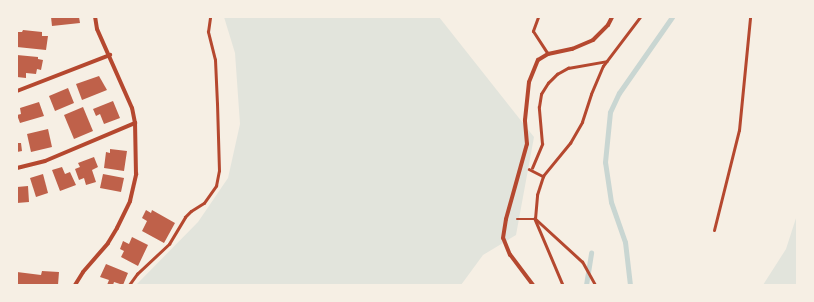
<!DOCTYPE html>
<style>
body{margin:0}
#map{position:relative;width:814px;height:302px;overflow:hidden;background:#f6efe4;font-family:Raleway,sans-serif}
div>[style]{position:absolute}
.green>*{inset:0;background:#e2e4dc}
.stream>*{height:5px;margin:-2.5px;padding:0 2.5px;transform-origin:2.5px;border-radius:2.5px;background:#c9d6d2}
.building>*{inset:0;background:#bf614a}
.path>*{height:2.5px;margin:-1.25px;padding:0 1.25px;transform-origin:1.25px;border-radius:1.25px;background:#b5482f}
.service>*{height:3px;margin:-1.5px;padding:0 1.5px;transform-origin:1.5px;border-radius:1.5px;background:#b5482f}
.minor>*{height:4px;margin:-2px;padding:0 2px;transform-origin:2px;border-radius:2px;background:#b5482f}
span{translate:-50% -50%;white-space:nowrap;text-align:center;line-height:1.15;-webkit-text-stroke:3px #f6efe4;paint-order:stroke}
.frame{position:absolute;inset:0;border:18px solid #f6efe4;pointer-events:none}
</style>
<div id="map">
<div class="green">
<i style="clip-path:polygon(224px 17px,439px 17px,534px 137px,516px 235px,483px 255px,461px 285px,136px 285px,198px 222px,228px 178px,240px 124px,235px 53px)"></i>
<i style="clip-path:polygon(797px 215px,797px 285px,763px 285px,786px 249px)"></i>
</div>
<div class="stream">
<i style="left:586px;top:285px;width:33px;rotate:-81deg"></i>
<i style="left:630px;top:285px;width:43px;rotate:-96.6deg"></i>
<i style="left:625px;top:242px;width:42px;rotate:-109.3deg"></i>
<i style="left:611px;top:202px;width:40px;rotate:-98.5deg"></i>
<i style="left:605px;top:162px;width:50px;rotate:-84.3deg"></i>
<i style="left:610px;top:112px;width:21px;rotate:-65deg"></i>
<i style="left:619px;top:93px;width:93px;rotate:-55.1deg"></i>
</div>
<div class="building">
<i style="clip-path:polygon(51px 17px,79px 17px,80px 23px,52px 26px)"></i>
<i style="clip-path:polygon(23px 30px,42px 32px,42px 36px,48px 36px,46px 50px,17px 47px,18px 32px,22px 32px)"></i>
<i style="clip-path:polygon(17px 55px,38px 57px,38px 59px,43px 60px,41px 70px,37px 69px,36px 74px,26px 73px,26px 78px,17px 77px)"></i>
<i style="clip-path:polygon(99px 76px,107px 90px,82px 100px,76px 84px)"></i>
<i style="clip-path:polygon(68px 88px,74px 103px,55px 111px,49px 96px)"></i>
<i style="clip-path:polygon(113px 101px,120px 118px,104px 124px,100px 114px,96px 116px,93px 109px)"></i>
<i style="clip-path:polygon(39px 102px,44px 116px,20px 123px,17px 115px,21px 114px,20px 108px)"></i>
<i style="clip-path:polygon(83px 107px,93px 131px,74px 139px,64px 115px)"></i>
<i style="clip-path:polygon(48px 129px,52px 147px,31px 152px,27px 134px)"></i>
<i style="clip-path:polygon(17px 143px,21px 143px,22px 151px,17px 152px)"></i>
<i style="clip-path:polygon(110px 149px,127px 151px,124px 171px,104px 168px,106px 152px,110px 153px)"></i>
<i style="clip-path:polygon(94px 157px,98px 167px,92px 170px,96px 182px,86px 185px,84px 178px,79px 180px,75px 169px,80px 167px,78px 163px)"></i>
<i style="clip-path:polygon(62px 167px,65px 174px,70px 172px,76px 185px,60px 191px,52px 170px)"></i>
<i style="clip-path:polygon(43px 174px,48px 193px,36px 197px,30px 178px)"></i>
<i style="clip-path:polygon(103px 174px,124px 178px,121px 192px,100px 188px)"></i>
<i style="clip-path:polygon(28px 186px,29px 202px,17px 203px,17px 187px)"></i>
<i style="clip-path:polygon(146px 210px,151px 213px,152px 210px,175px 223px,164px 243px,142px 231px,147px 221px,142px 218px)"></i>
<i style="clip-path:polygon(132px 237px,148px 245px,138px 266px,121px 257px,124px 251px,120px 249px,123px 241px,129px 244px)"></i>
<i style="clip-path:polygon(106px 264px,128px 273px,123px 285px,114px 282px,113px 285px,107px 285px,109px 280px,100px 277px)"></i>
<i style="clip-path:polygon(42px 271px,59px 272px,58px 285px,17px 285px,17px 272px,41px 275px)"></i>
</div>
<div class="path">
<i style="left:532px;top:168px;width:26px;rotate:-67deg"></i>
<i style="left:542px;top:144px;width:37px;rotate:-95deg"></i>
<i style="left:539px;top:107px;width:13px;rotate:-81deg"></i>
<i style="left:541px;top:94px;width:13px;rotate:-58deg"></i>
<i style="left:548px;top:83px;width:13px;rotate:-45deg"></i>
<i style="left:557px;top:74px;width:13px;rotate:-29deg"></i>
<i style="left:568px;top:68px;width:39px;rotate:-10deg"></i>
<i style="left:529px;top:169px;width:16px;rotate:27deg"></i>
<i style="left:517px;top:219px;width:18px"></i>
<i style="left:535px;top:219px;width:72px;rotate:67deg"></i>
<i style="left:129px;top:285px;width:14px;rotate:-54deg"></i>
<i style="left:137px;top:274px;width:44px;rotate:-43.2deg"></i>
<i style="left:169px;top:244px;width:31px;rotate:-59deg"></i>
<i style="left:185px;top:217px;width:8px;rotate:-45deg"></i>
<i style="left:191px;top:211px;width:15px;rotate:-32deg"></i>
<i style="left:204px;top:203px;width:21px;rotate:-55deg"></i>
<i style="left:216px;top:186px;width:15px;rotate:-79deg"></i>
<i style="left:219px;top:171px;width:67px;rotate:-91.7deg"></i>
<i style="left:217px;top:104px;width:44px;rotate:-92.6deg"></i>
<i style="left:215px;top:60px;width:29px;rotate:-104deg"></i>
<i style="left:208px;top:32px;width:15px;rotate:-82deg"></i>
<i style="left:595px;top:285px;width:26px;rotate:-119deg"></i>
<i style="left:582px;top:262px;width:64px;rotate:-137.5deg"></i>
<i style="left:535px;top:219px;width:24px;rotate:-85deg"></i>
<i style="left:537px;top:195px;width:20px;rotate:-72deg"></i>
<i style="left:543px;top:176px;width:43px;rotate:-50.7deg"></i>
<i style="left:570px;top:143px;width:24px;rotate:-60deg"></i>
<i style="left:582px;top:122px;width:29px;rotate:-72deg"></i>
<i style="left:591px;top:94px;width:30px;rotate:-67deg"></i>
<i style="left:603px;top:66px;width:61px;rotate:-52.9deg"></i>
</div>
<div class="service">
<i style="left:538px;top:17px;width:15px;rotate:110deg"></i>
<i style="left:533px;top:31px;width:27px;rotate:57deg"></i>
<i style="left:714px;top:230px;width:103px;rotate:-76deg"></i>
<i style="left:739px;top:130px;width:114px;rotate:-84.4deg"></i>
</div>
<div class="minor">
<i style="left:17px;top:91px;width:100px;rotate:-21.2deg"></i>
<i style="left:17px;top:168px;width:29px;rotate:-14deg"></i>
<i style="left:45px;top:161px;width:98px;rotate:-22.9deg"></i>
<i style="left:75px;top:285px;width:15px;rotate:-58deg"></i>
<i style="left:83px;top:272px;width:38px;rotate:-49deg"></i>
<i style="left:108px;top:243px;width:17px;rotate:-59deg"></i>
<i style="left:117px;top:228px;width:30px;rotate:-64deg"></i>
<i style="left:130px;top:201px;width:28px;rotate:-77deg"></i>
<i style="left:136px;top:174px;width:51px;rotate:-91.1deg"></i>
<i style="left:135px;top:123px;width:15px;rotate:-101deg"></i>
<i style="left:132px;top:108px;width:86px;rotate:-113.9deg"></i>
<i style="left:97px;top:29px;width:12px;rotate:-99deg"></i>
<i style="left:533px;top:285px;width:38px;rotate:-127deg"></i>
<i style="left:510px;top:255px;width:18px;rotate:-112deg"></i>
<i style="left:503px;top:238px;width:19px;rotate:-81deg"></i>
<i style="left:506px;top:219px;width:78px;rotate:-74.4deg"></i>
<i style="left:527px;top:144px;width:24px;rotate:-95deg"></i>
<i style="left:525px;top:120px;width:38px;rotate:-84deg"></i>
<i style="left:529px;top:82px;width:24px;rotate:-68deg"></i>
<i style="left:538px;top:60px;width:12px;rotate:-31deg"></i>
<i style="left:548px;top:54px;width:25px;rotate:-12deg"></i>
<i style="left:572px;top:49px;width:23px;rotate:-23deg"></i>
<i style="left:593px;top:40px;width:21px;rotate:-45deg"></i>
<i style="left:608px;top:25px;width:9px;rotate:-63deg"></i>
</div>
<div class="frame"></div>
</div>
